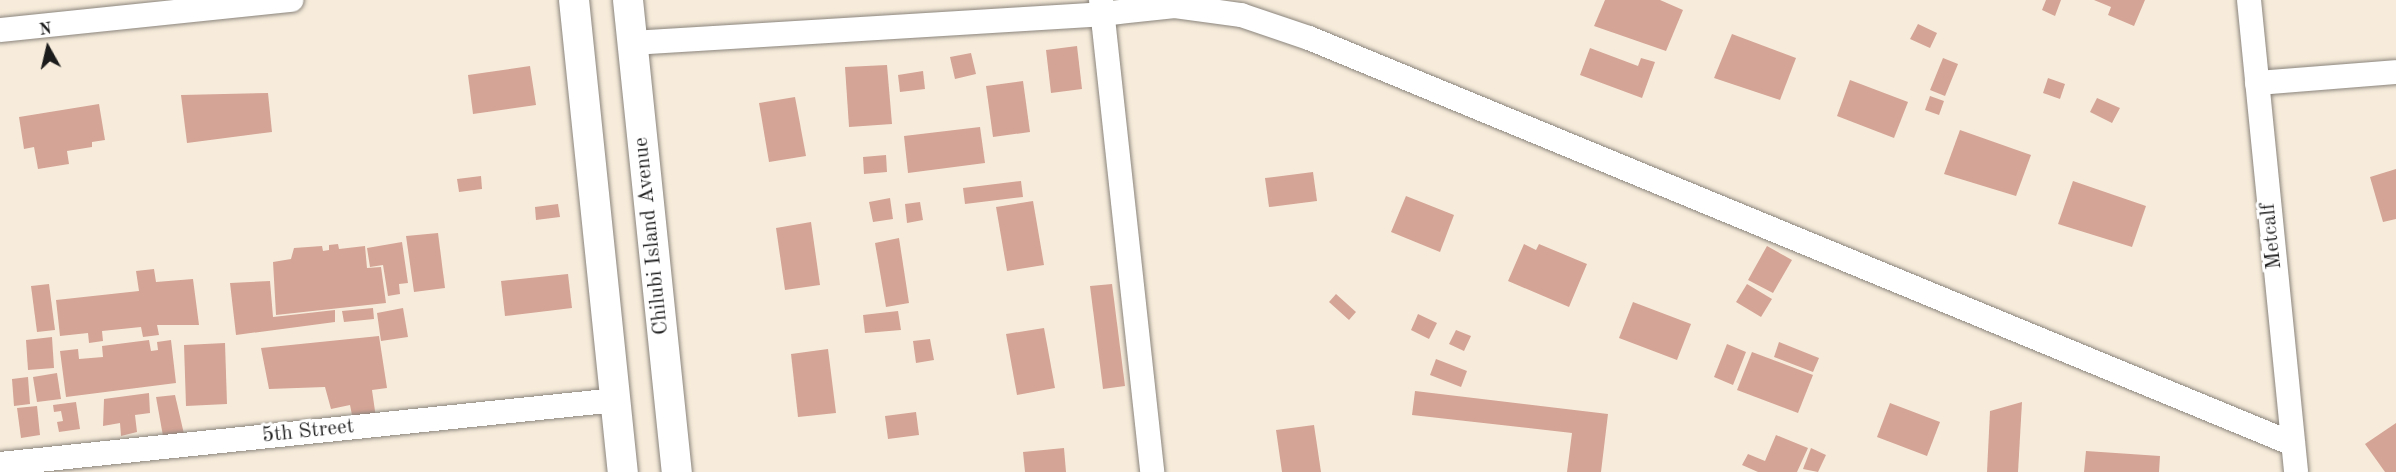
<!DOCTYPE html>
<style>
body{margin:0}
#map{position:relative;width:2396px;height:472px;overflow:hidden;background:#f7ecdb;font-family:"Old Standard TT",serif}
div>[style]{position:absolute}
.building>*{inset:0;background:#d4a496}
.roads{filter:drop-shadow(0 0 2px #8a847c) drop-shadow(0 0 2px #8a847c)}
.minor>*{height:24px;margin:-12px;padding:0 12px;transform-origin:12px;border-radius:12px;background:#fff}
.tertiary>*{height:30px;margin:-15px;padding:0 15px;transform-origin:15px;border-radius:15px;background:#fff}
span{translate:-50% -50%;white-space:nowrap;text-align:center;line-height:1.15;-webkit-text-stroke:6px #fff;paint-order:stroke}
.street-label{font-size:21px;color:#1c1c1c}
.north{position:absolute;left:18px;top:18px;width:60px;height:60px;-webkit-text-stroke:4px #fff;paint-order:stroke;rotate:352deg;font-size:16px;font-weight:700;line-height:24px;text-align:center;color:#1c1c1c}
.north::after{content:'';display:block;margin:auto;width:21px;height:27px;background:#1c1c1c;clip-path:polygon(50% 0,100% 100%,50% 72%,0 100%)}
</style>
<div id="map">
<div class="building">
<i style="clip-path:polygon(1605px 0,1660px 0,1683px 10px,1666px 51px,1594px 26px)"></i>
<i style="clip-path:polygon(2046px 0,2061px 0,2055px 16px,2042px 10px)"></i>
<i style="clip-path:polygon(2094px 0,2145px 0,2134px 26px,2108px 15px,2111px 7px)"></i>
<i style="clip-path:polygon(1918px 24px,1937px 33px,1930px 48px,1910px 39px)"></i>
<i style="clip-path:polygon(1732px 34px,1796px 58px,1780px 100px,1714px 78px)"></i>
<i style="clip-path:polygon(1077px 46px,1082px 89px,1051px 93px,1046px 50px)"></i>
<i style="clip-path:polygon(1590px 48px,1638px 66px,1641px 58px,1655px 62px,1642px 98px,1580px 75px)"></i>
<i style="clip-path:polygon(971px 53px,976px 74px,955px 79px,950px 57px)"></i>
<i style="clip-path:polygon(1943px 58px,1958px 64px,1945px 96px,1930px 90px)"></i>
<i style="clip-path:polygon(887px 65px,892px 124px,849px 127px,845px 67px)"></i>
<i style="clip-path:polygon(530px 66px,536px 105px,473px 114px,468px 75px)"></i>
<i style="clip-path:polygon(923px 71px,925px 89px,900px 92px,898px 75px)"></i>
<i style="clip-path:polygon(2048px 78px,2065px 84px,2060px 99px,2043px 93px)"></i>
<i style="clip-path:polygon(1850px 80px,1908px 102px,1894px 138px,1837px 116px)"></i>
<i style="clip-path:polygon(1023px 81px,1030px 132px,993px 137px,986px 86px)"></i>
<i style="clip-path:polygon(268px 93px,272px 132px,187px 143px,181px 95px)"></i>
<i style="clip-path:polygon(1930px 96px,1944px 101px,1939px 115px,1925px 110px)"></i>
<i style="clip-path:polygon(795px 97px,806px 156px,769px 162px,759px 103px)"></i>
<i style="clip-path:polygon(2097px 98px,2120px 108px,2112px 123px,2090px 112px)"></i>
<i style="clip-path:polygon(99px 104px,105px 140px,92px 142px,92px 147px,67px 151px,69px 164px,38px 169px,34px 147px,24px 149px,19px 117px)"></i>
<i style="clip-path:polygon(980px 127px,985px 163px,908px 173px,904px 136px)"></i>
<i style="clip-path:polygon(1960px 130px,2031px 155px,2016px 196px,1944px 174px)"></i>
<i style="clip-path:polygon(886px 155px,887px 172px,864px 174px,863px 157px)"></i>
<i style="clip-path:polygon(2396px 169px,2396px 219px,2383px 222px,2370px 177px)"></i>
<i style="clip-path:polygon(1313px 172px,1317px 201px,1269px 207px,1265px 178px)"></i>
<i style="clip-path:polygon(481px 176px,482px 189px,459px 192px,457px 179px)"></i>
<i style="clip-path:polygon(1021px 181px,1023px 197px,965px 204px,963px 188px)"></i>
<i style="clip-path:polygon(2073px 181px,2146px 206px,2132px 247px,2058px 224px)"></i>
<i style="clip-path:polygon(1406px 196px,1454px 215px,1440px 252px,1391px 232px)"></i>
<i style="clip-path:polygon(890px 198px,893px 219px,873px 222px,869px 202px)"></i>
<i style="clip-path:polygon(1033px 201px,1044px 265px,1007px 271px,996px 207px)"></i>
<i style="clip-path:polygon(920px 202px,923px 220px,907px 223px,905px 204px)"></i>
<i style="clip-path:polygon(558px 204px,560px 217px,536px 220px,535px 207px)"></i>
<i style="clip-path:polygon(811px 222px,820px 285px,785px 290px,776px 228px)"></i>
<i style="clip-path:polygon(438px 233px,445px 288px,414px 292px,406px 236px)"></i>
<i style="clip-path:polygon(899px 238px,909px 303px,886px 307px,875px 243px)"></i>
<i style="clip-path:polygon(402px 242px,408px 283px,399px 284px,400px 294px,388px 296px,383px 265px,370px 267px,367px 248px)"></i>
<i style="clip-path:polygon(338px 244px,339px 249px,365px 246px,367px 268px,381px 267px,386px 303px,276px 315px,273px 262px,291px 259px,294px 248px,322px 246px,323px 251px,329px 250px,329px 245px)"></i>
<i style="clip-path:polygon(1524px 244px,1536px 250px,1539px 244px,1587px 264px,1569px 307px,1508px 281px)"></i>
<i style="clip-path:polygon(1767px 246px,1792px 260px,1773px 293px,1748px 280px)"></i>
<i style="clip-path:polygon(154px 269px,156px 282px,193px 279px,199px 325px,157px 325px,159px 335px,143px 337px,141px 327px,102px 331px,103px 341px,89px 343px,88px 333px,60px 336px,56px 300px,139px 291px,136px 271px)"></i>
<i style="clip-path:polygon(568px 274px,572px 308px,505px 316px,501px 281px)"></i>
<i style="clip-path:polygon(270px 281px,273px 317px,335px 310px,335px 322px,236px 335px,230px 283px)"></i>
<i style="clip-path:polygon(49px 284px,55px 330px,37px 332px,31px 286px)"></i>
<i style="clip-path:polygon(1112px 284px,1125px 386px,1103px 389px,1090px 286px)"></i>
<i style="clip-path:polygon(1747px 284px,1772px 299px,1761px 317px,1736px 302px)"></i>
<i style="clip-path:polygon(1336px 294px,1356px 312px,1349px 320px,1329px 302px)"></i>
<i style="clip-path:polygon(1633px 302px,1691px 324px,1677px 360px,1619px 338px)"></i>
<i style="clip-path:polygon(373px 308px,374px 319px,344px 322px,342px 311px)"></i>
<i style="clip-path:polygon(403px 308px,408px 337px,381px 341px,377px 313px)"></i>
<i style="clip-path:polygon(898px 311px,901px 330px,865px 333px,863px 315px)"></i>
<i style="clip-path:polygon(1418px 314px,1437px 323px,1429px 339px,1411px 330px)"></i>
<i style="clip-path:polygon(1044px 328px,1055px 388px,1017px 395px,1006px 334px)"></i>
<i style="clip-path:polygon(1456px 330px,1471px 336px,1464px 351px,1449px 344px)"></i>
<i style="clip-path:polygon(379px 336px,387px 388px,372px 390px,376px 418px,353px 420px,350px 405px,331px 409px,325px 387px,269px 389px,261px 348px)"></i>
<i style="clip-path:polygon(52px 337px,54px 368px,28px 370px,26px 340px)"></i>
<i style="clip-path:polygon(930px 339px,934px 360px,916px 363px,913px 341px)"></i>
<i style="clip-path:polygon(149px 340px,151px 351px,158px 350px,157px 342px,171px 340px,176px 383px,66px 397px,60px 351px,78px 349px,79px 359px,103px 357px,102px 346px)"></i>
<i style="clip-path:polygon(1779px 342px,1819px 358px,1813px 372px,1774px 357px)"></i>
<i style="clip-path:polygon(225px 343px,227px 404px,186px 406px,184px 345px)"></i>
<i style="clip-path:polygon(1727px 344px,1746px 352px,1733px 385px,1714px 377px)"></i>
<i style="clip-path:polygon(828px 349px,836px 413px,798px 417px,791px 354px)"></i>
<i style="clip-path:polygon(1752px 352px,1813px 375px,1798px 413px,1737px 390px)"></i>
<i style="clip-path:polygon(1436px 359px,1467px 371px,1461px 387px,1430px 375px)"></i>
<i style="clip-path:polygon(57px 373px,61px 399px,37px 402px,33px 377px)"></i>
<i style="clip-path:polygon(28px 377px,30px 404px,14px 406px,12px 379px)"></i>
<i style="clip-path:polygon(1415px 391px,1608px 414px,1601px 472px,1567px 472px,1572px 433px,1412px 415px)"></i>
<i style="clip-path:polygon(149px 393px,150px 413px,135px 415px,137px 432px,121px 436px,120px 423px,103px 426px,104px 399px)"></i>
<i style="clip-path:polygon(175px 395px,184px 434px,163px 436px,156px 397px)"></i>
<i style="clip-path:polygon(76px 402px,80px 429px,59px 432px,57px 422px,63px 421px,61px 411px,54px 412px,53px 405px)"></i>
<i style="clip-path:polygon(2022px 402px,2018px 472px,1987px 472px,1990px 411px)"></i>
<i style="clip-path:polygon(1890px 403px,1940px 422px,1927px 456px,1877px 437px)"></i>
<i style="clip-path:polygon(37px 406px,40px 435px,21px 438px,17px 408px)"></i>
<i style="clip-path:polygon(916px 412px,919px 435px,888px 439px,885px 416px)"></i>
<i style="clip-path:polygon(2396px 423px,2396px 472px,2385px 472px,2365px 444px)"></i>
<i style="clip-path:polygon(1314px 425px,1321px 472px,1282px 472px,1276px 430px)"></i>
<i style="clip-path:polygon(1776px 435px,1808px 448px,1797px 472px,1758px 472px,1742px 465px,1748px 454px,1765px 461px)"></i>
<i style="clip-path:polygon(1064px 448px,1066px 472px,1025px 472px,1023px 452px)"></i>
<i style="clip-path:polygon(1811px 448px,1826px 455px,1818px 472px,1803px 469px)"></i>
<i style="clip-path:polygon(2086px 451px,2160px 456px,2159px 472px,2084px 472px)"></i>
</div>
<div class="roads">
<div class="minor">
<i style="left:1101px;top:0;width:475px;rotate:83.8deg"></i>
<i style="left:2249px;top:0;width:474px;rotate:84.3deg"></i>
<i style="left:0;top:30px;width:293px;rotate:-5.9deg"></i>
<i style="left:632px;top:43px;width:471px;rotate:-3.5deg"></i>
<i style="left:1102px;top:14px;width:73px;rotate:-6.3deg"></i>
<i style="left:1175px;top:6px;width:67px;rotate:7.8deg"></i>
<i style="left:1241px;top:15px;width:72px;rotate:18.7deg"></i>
<i style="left:1309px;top:38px;width:1064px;rotate:22.42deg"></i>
<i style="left:2257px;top:83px;width:139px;rotate:-4.5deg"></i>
<i style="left:0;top:464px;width:619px;rotate:-5.93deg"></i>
</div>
<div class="tertiary">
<i style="left:574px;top:0;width:475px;rotate:84.1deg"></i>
<i style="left:628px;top:0;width:475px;rotate:84.1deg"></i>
</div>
</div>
<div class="street-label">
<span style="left:652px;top:236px;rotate:-96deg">Chilubi Island Avenue</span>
<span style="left:2272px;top:236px;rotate:-96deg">Metcalf</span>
<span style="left:308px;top:432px;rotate:-6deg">5th Street</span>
</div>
<div class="north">N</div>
</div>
